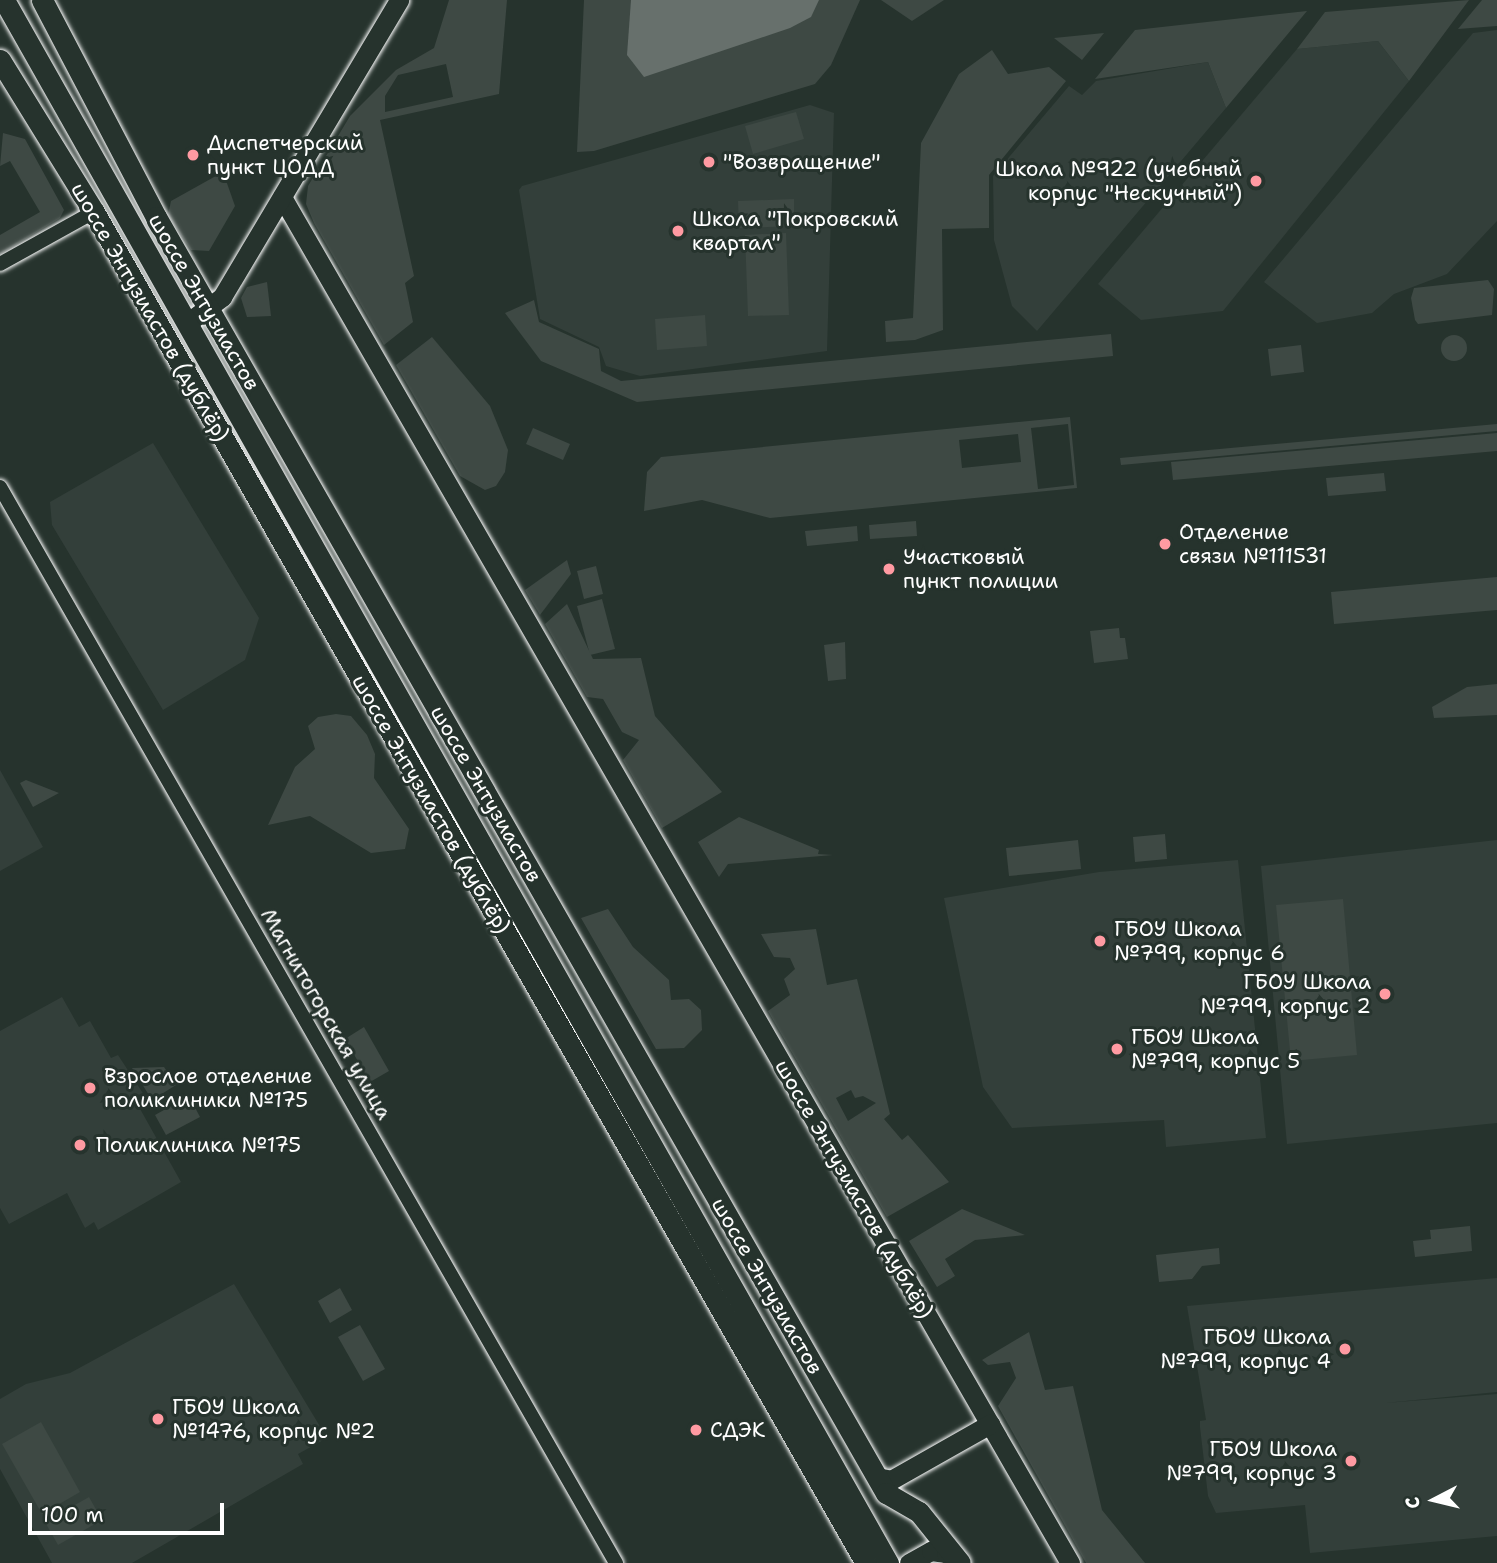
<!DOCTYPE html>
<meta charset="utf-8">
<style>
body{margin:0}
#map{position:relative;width:1497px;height:1563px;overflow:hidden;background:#26332d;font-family:"Shantell Sans",sans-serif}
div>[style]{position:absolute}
.built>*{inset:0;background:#333f3a}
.green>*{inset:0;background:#3e4944}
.round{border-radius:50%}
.water>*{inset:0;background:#67706c}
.roads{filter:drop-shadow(0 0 2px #fff) drop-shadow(0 0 2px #fff)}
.street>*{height:14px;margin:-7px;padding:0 7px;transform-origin:7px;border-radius:7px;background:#26332d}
.secondary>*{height:19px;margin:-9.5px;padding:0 9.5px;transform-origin:9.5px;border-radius:9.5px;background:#26332d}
.primary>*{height:21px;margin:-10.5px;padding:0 10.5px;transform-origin:10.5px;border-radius:10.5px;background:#26332d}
.dots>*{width:19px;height:19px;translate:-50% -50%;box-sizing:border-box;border:4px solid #26332d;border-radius:50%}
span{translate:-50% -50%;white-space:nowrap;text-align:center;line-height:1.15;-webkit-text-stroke:6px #26332d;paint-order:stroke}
.poi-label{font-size:21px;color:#fff}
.left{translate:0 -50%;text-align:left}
.right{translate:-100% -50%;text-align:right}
.street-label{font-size:21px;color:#fff}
.north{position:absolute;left:1399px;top:1465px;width:70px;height:70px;-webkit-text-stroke:5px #26332d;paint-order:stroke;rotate:263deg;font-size:19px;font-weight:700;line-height:28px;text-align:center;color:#fff}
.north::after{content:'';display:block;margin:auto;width:24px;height:32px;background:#fff;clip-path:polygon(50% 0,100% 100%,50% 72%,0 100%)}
.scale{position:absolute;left:28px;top:1503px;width:196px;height:32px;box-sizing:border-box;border:4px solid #fff;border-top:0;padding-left:9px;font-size:21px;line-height:24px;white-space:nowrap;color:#fff;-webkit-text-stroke:5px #26332d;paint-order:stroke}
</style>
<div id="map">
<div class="built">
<i style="clip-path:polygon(1497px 30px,1497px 221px,1447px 274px,1394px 294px,1372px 313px,1317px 323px,1264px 282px,1473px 33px)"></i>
<i style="clip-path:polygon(1378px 41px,1409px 81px,1223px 311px,1141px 320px,1098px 284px,1297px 49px)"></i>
<i style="clip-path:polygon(1208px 62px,1226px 108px,1037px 331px,1012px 306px,994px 240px,993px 176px,1069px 86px,1082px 95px,1096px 81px)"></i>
<i style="clip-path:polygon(810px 105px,834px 113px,827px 351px,640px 376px,606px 366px,599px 347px,540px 319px,519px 190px,522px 186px)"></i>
<i style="clip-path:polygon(153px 443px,259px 618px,245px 660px,163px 710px,52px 525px,50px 502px)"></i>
<i style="clip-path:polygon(0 770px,43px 847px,0 871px)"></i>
<i style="clip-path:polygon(1497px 840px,1497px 1123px,1287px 1144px,1261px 866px)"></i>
<i style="clip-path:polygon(1238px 860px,1266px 1138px,1166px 1147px,1164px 1120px,1012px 1128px,983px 1087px,944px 898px,1099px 872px)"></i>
<i style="clip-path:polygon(62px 997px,79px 1027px,90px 1021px,111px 1058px,118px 1055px,148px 1101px,139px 1107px,181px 1182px,98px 1230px,94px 1222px,85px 1228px,67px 1193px,9px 1224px,0 1208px,0 1031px)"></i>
<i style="clip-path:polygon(1497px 1278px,1497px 1392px,1385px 1403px,1497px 1394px,1497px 1536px,1310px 1553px,1305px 1505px,1216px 1513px,1208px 1496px,1200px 1427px,1200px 1421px,1206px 1420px,1187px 1306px)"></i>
<i style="clip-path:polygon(234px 1284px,327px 1438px,298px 1454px,303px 1464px,132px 1563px,52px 1563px,0 1469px,0 1399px,26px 1384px,70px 1373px)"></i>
</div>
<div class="green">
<i style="clip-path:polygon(evenodd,449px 0,507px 0,499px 94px,380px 120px,414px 276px,405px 283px,413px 322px,384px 345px,314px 223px,306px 204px,308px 186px,350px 116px,396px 70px,434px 48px,449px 0,446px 64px,453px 97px,385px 112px,385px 96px,398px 75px,446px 64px)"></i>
<i style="clip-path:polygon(584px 0,860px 0,831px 65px,815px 84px,594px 151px,577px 152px)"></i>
<i style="clip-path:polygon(881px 0,944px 0,912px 21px)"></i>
<i style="clip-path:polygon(1469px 0,1409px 81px,1378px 41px,1297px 49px,1325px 12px)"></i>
<i style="clip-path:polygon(1482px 0,1497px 0,1497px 26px,1458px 29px)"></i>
<i style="clip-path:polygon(1307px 11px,1226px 108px,1208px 62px,1095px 79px,1135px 30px)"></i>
<i style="clip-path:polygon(1104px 33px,1082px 60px,1054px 38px)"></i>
<i style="clip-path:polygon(992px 50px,1008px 74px,1049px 67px,1066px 81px,989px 175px,989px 228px,942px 229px,943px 330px,915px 340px,886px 342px,885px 321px,913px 318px,921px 143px,959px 74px)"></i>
<i style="clip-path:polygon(796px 112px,804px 139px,753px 154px,745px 126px)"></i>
<i style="clip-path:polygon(3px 133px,25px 139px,64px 210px,60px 218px,0 254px,0 235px,40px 212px,10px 161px,0 166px)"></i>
<i style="clip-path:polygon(223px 172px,235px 206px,209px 251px,191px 250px,168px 215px,171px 201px)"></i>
<i style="clip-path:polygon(794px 199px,794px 226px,739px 228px,738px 201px)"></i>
<i style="clip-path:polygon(786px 233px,789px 315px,748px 316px,745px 235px)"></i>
<i style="clip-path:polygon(1488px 280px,1494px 289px,1492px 315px,1418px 324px,1415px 320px,1411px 298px,1414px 288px)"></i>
<i style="clip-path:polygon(267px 282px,271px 316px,247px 317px,241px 298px,247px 287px)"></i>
<i style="clip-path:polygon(534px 300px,539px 322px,599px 349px,601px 371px,621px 381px,1111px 334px,1113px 356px,637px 402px,541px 361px,505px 313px)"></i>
<i style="clip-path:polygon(705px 315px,707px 346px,657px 350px,655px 319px)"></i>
<i class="round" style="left:1441px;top:335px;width:26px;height:26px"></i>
<i style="clip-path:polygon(432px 337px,490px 406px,508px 450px,505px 472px,496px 486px,485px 490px,460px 476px,396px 365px)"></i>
<i style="clip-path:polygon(1301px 345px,1304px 372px,1271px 376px,1268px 349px)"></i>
<i style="clip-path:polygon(evenodd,1070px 417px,1077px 488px,770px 518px,702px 500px,644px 511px,647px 472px,661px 457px,1070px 417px,1068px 424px,1074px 485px,1038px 489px,1031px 428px,1068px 424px,1070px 417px,1018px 434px,1021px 462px,962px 468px,959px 440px,1018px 434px)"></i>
<i style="clip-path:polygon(1497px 424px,1497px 431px,1121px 465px,1120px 458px)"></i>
<i style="clip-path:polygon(533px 428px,570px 444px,563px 460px,526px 444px)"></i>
<i style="clip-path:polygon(1497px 433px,1497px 451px,1173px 480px,1171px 462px)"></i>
<i style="clip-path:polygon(1384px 473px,1386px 491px,1328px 496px,1326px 478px)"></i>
<i style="clip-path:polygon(916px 521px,917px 536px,870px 539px,869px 525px)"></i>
<i style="clip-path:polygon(857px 526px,858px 541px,807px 546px,805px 531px)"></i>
<i style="clip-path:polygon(567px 560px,571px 574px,540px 615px,525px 590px)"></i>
<i style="clip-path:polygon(596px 566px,603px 594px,584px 599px,577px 571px)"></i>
<i style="clip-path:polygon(1497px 577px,1497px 610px,1334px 624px,1331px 592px)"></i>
<i style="clip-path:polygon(602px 599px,615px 649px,590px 655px,577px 606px)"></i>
<i style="clip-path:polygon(567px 604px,593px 659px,641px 658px,655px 716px,722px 792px,662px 828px,623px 760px,639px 740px,622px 732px,603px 699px,587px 697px,545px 624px)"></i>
<i style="clip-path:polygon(1119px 628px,1120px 638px,1125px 638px,1128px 659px,1094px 663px,1090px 631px)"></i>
<i style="clip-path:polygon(845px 642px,846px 679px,828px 681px,824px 645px)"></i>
<i style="clip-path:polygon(1497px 684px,1497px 715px,1434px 718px,1432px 707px,1467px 687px)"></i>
<i style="clip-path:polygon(336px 714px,351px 716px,367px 735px,375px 754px,374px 778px,409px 829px,405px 849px,371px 853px,310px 816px,268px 825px,295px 767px,315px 749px,308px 726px,318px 717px)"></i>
<i style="clip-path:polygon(26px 780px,59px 793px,33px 807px,20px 783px)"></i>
<i style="clip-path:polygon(739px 817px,819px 850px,818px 854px,833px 855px,728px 864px,719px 877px,698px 842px)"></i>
<i style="clip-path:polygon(1165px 834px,1167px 859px,1135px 862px,1133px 837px)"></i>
<i style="clip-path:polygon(1078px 840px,1081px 869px,1009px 876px,1006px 848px)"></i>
<i style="clip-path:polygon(1343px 899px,1357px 1055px,1291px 1061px,1276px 905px)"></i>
<i style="clip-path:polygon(608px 909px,633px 947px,669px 980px,671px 1000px,689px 999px,701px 1010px,702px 1030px,684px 1048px,656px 1049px,581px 918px)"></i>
<i style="clip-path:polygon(evenodd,816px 929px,827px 985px,857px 979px,890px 1114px,884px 1119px,902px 1140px,908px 1135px,949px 1182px,887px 1217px,768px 1011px,790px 995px,784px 979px,795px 969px,790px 958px,774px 957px,761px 934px,816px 929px,851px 1090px,855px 1098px,863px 1096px,876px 1103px,848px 1121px,836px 1098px,851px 1090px)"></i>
<i style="clip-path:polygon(364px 1027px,389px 1071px,370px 1082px,345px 1039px)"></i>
<i style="clip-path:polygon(164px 1067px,176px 1085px,152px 1100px,132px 1068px)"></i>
<i style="clip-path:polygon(189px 1096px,200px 1117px,166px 1135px,155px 1115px)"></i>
<i style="clip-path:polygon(962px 1209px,1025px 1235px,975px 1240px,945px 1259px,955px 1276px,937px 1287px,909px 1241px)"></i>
<i style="clip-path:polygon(1470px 1226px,1472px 1251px,1415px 1257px,1413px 1241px,1431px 1239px,1430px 1230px)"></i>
<i style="clip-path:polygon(1219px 1248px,1220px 1264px,1202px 1266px,1192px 1279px,1159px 1282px,1156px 1255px)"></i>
<i style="clip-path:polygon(340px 1288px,352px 1310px,330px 1323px,318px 1301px)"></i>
<i style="clip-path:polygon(360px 1325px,385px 1369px,363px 1381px,338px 1337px)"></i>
<i style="clip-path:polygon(1029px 1332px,1045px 1390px,1073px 1386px,1102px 1510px,1145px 1563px,1086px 1563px,998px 1406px,1016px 1378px,1010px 1362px,988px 1365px,982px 1360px)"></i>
<i style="clip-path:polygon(41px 1422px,80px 1492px,42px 1514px,2px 1444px)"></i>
<i style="clip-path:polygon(89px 1497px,102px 1520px,58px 1545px,45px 1522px)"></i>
</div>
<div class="water">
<i style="clip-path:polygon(631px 0,819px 0,811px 17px,790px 28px,644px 77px,627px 55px)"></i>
</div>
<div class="roads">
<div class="street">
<i style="left:0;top:264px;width:107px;rotate:-29deg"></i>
<i style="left:0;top:487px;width:1240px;rotate:60.21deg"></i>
</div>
<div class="secondary">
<i style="left:282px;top:197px;width:1577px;rotate:60.02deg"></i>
<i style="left:187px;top:323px;width:44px;rotate:-36.6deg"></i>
<i style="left:222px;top:297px;width:346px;rotate:-59.2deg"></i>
<i style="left:877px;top:1477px;width:14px;rotate:12deg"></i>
<i style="left:891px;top:1480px;width:114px;rotate:-29.5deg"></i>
<i style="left:909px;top:1563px;width:25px;rotate:-29deg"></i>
<i style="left:931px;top:1551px;width:15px;rotate:8deg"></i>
<i style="left:946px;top:1553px;width:16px;rotate:35deg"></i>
</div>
<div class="primary">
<i style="left:4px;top:0;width:1796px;rotate:60.51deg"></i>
<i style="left:42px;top:0;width:245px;rotate:62.3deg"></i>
<i style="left:156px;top:217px;width:1470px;rotate:60.23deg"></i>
<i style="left:886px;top:1493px;width:38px;rotate:30deg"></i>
<i style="left:919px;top:1512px;width:65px;rotate:51.2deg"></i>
<i style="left:0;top:60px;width:179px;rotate:58.3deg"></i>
<i style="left:94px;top:212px;width:1556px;rotate:60.26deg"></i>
</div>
</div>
<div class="dots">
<i style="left:193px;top:155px;background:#ff9aa2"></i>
<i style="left:709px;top:162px;background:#ff9aa2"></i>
<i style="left:1256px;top:181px;background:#ff9aa2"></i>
<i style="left:678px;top:231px;background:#ff9aa2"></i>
<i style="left:1165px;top:544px;background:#ff9aa2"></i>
<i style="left:889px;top:569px;background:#ff9aa2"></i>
<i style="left:1100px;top:941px;background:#ff9aa2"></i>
<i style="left:1385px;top:994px;background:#ff9aa2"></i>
<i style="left:1117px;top:1049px;background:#ff9aa2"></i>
<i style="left:90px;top:1088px;background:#ff9aa2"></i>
<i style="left:80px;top:1145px;background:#ff9aa2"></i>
<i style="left:1345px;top:1349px;background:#ff9aa2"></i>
<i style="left:158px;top:1419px;background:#ff9aa2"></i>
<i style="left:696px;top:1430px;background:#ff9aa2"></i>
<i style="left:1351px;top:1461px;background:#ff9aa2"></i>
</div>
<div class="poi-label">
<span class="left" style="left:207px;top:155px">Диспетчерский<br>пункт ЦОДД</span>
<span class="left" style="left:723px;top:162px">"Возвращение"</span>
<span class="right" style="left:1242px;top:181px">Школа №922 (учебный<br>корпус "Нескучный")</span>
<span class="left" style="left:692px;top:231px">Школа "Покровский<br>квартал"</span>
<span class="left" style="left:1179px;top:544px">Отделение<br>связи №111531</span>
<span class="left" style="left:903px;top:569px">Участковый<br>пункт полиции</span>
<span class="left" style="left:1114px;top:941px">ГБОУ Школа<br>№799, корпус 6</span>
<span class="right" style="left:1371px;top:994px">ГБОУ Школа<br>№799, корпус 2</span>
<span class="left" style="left:1131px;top:1049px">ГБОУ Школа<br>№799, корпус 5</span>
<span class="left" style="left:104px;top:1088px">Взрослое отделение<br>поликлиники №175</span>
<span class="left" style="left:96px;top:1145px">Поликлиника №175</span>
<span class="right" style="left:1331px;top:1349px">ГБОУ Школа<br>№799, корпус 4</span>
<span class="left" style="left:172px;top:1419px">ГБОУ Школа<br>№1476, корпус №2</span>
<span class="left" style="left:710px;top:1430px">СДЭК</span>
<span class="right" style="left:1337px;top:1461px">ГБОУ Школа<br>№799, корпус 3</span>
</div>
<div class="street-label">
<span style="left:204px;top:302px;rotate:60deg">шоссе Энтузиастов</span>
<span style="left:150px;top:312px;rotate:60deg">шоссе Энтузиастов (дублёр)</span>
<span style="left:486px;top:794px;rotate:60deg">шоссе Энтузиастов</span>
<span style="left:431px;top:804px;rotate:60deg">шоссе Энтузиастов (дублёр)</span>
<span style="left:326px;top:1014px;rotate:60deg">Магнитогорская улица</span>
<span style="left:854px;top:1189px;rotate:60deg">шоссе Энтузиастов (дублёр)</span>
<span style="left:767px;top:1286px;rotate:60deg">шоссе Энтузиастов</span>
</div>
<div class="north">С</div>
<div class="scale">100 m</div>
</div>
